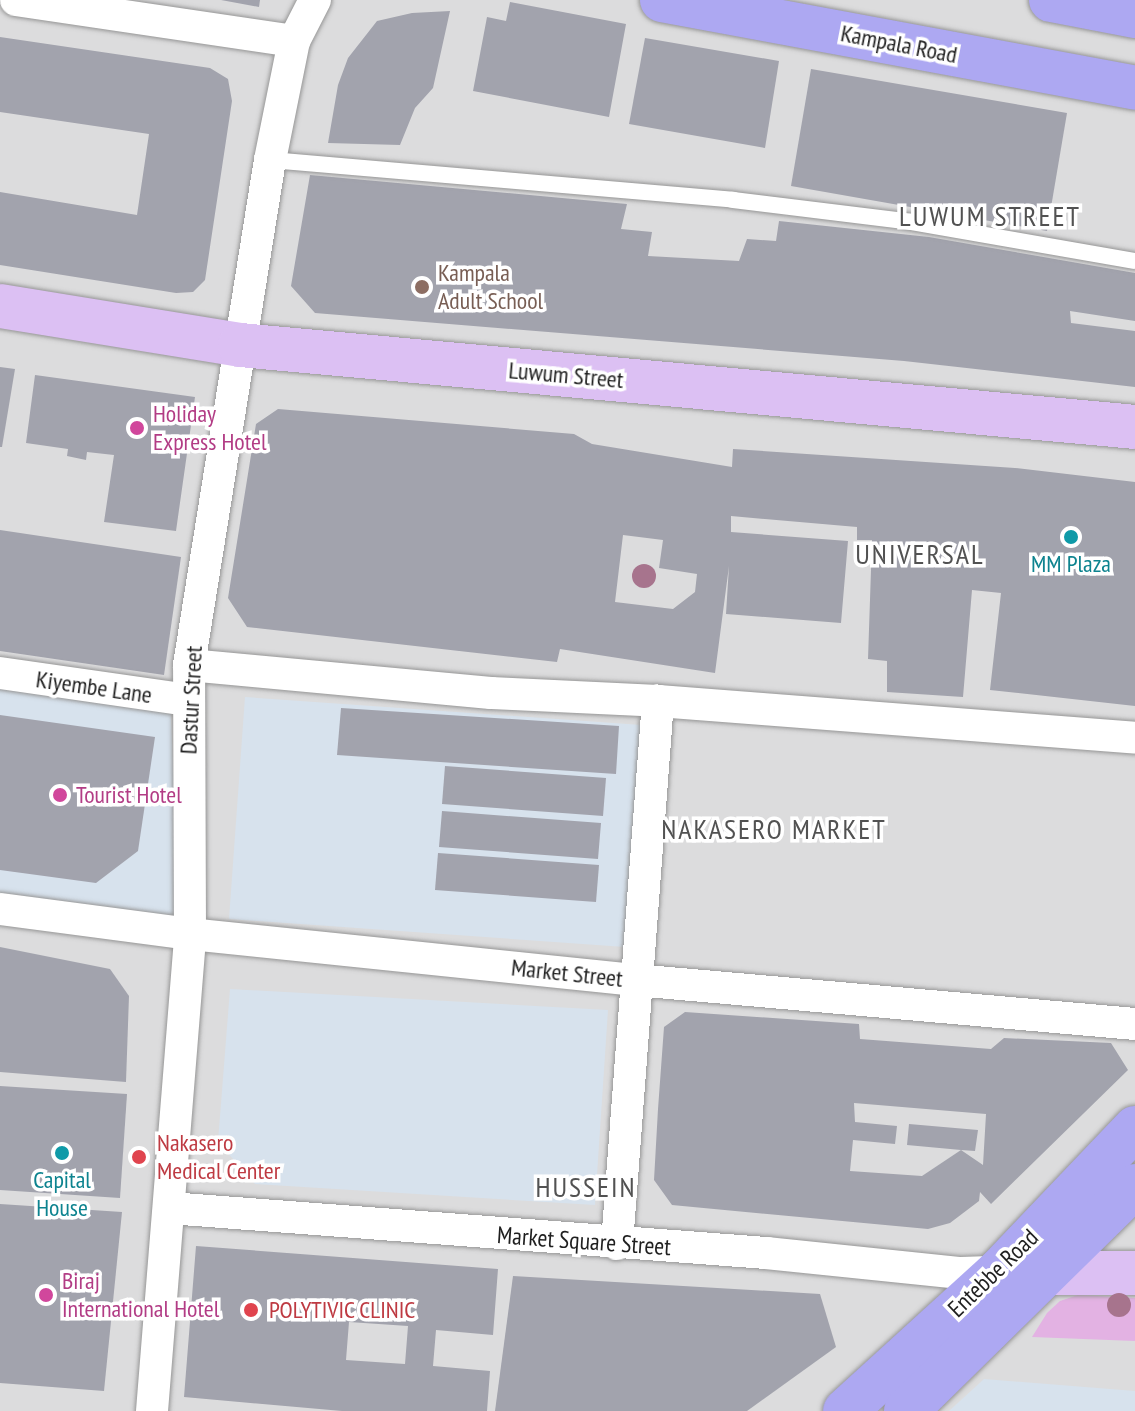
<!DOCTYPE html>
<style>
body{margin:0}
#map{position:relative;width:1135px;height:1411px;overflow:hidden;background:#e8e6ef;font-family:"PT Sans Narrow",sans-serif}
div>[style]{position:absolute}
.residential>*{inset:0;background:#dcdcdd}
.commercial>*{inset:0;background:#d7e2ed}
.grass>*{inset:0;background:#e3b2e3}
.building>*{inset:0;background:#a2a3ad}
.roads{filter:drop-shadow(0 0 2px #969696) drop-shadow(0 0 2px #969696)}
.lane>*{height:16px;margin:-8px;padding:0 8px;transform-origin:8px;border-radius:8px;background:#fff}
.street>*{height:32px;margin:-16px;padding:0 16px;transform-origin:16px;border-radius:16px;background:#fff}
.secondary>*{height:44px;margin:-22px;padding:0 22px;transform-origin:22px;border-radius:22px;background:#dcc0f3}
.primary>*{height:44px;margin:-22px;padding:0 22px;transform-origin:22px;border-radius:22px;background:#ada8f2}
.trees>*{width:24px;height:24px;margin:-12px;border-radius:50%;background:#a7748d}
.dots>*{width:22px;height:22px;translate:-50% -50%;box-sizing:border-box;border:4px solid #fff;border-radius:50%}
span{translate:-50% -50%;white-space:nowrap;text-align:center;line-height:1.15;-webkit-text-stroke:7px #fff;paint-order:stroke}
.street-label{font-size:24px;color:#1f1f1f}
.education-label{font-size:24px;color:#785e54}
.left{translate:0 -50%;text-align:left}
.hotel-label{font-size:24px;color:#b23c85}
.culture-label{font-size:24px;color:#0d838f}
.health-label{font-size:24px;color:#be3a42}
.quarter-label{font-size:28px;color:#525252;letter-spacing:2px}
</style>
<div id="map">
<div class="residential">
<i style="clip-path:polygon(0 0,1135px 0,1135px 1411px,0 1411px)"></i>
</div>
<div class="commercial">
<i style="clip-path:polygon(0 673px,170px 698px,181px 934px,0 904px)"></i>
<i style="clip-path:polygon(245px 697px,641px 725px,625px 947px,229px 919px)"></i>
<i style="clip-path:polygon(230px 989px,608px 1010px,595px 1205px,255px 1184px,218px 1142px)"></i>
<i style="clip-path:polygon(984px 1379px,1135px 1391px,1135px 1411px,949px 1411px)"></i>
</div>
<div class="grass">
<i style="clip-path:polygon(1078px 1295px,1135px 1298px,1135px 1341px,1032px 1337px,1047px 1313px,1060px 1301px)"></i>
</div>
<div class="building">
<i style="clip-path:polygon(221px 0,260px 0,259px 7px)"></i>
<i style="clip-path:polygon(510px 2px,626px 24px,609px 117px,473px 91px,487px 17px,506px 21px)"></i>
<i style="clip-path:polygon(450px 11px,433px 88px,415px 108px,400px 145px,328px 143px,338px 85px,348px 58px,377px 21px,412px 13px)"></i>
<i style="clip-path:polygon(0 37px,210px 68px,228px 79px,232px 101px,205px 280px,193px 292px,176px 293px,0 265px,0 192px,137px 215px,149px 134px,0 112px)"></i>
<i style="clip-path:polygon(645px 38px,779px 61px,765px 148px,629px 124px)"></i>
<i style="clip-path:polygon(811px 69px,1067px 113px,1047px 231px,791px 186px)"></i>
<i style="clip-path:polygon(310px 175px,627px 204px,621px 229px,652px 232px,648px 256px,739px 261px,747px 239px,776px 241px,779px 221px,929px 237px,1135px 273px,1135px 321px,1070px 311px,1071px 323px,1135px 331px,1135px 387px,904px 361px,315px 313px,291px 286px)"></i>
<i style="clip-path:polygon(0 367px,15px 369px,2px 447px,0 447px)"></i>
<i style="clip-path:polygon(35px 375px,195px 397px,176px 531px,104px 522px,114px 455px,87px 452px,86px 460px,67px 456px,68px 449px,26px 443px)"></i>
<i style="clip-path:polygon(evenodd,278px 409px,574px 434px,592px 444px,732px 467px,733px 449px,1015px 468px,1135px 482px,1135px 706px,990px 690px,1001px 593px,972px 590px,963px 697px,887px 692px,887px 661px,868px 659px,872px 540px,857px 540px,857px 527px,731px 516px,731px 532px,848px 541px,841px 623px,726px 614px,729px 566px,715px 673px,560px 649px,557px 662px,247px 627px,228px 598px,256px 424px,278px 409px,623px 535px,663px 540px,659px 568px,697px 574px,695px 592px,673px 609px,615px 602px,623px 535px)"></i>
<i style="clip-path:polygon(0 530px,181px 557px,164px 675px,0 651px)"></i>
<i style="clip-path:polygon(341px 708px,619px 726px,616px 774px,337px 755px)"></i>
<i style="clip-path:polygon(0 715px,155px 737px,138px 851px,96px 883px,0 870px)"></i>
<i style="clip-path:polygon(445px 766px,606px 778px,603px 816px,442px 804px)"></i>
<i style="clip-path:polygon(442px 811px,601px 823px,598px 859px,439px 847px)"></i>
<i style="clip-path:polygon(438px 853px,599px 865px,596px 902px,435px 890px)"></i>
<i style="clip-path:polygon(0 947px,110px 969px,129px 996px,126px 1082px,0 1072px)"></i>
<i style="clip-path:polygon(evenodd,685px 1012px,859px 1024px,860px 1039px,991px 1049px,1004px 1038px,1111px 1043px,1128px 1070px,991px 1204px,980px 1192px,979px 1201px,950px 1223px,928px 1229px,672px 1205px,654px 1180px,658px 1109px,664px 1027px,685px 1012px,854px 1103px,986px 1114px,983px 1165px,961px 1150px,975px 1151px,978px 1130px,909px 1124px,907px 1145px,961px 1150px,922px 1176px,850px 1171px,853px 1140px,895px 1144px,897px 1126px,855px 1122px,854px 1103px)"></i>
<i style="clip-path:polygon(0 1086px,127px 1094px,120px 1198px,0 1190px)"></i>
<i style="clip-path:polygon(0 1204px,122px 1212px,104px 1391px,0 1383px)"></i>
<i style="clip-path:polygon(evenodd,196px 1246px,498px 1269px,493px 1335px,436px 1330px,433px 1366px,490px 1371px,487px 1411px,342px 1411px,184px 1397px,196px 1246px,349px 1322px,408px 1326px,405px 1364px,346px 1360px,349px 1322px)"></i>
<i style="clip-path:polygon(513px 1276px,820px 1294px,836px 1347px,747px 1411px,495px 1411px)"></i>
</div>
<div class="roads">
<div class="lane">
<i style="left:270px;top:160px;width:465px;rotate:4.9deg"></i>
<i style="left:733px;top:200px;width:179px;rotate:7deg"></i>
<i style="left:911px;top:222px;width:227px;rotate:9.9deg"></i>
</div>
<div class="street">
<i style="left:16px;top:0;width:281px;rotate:8.4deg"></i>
<i style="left:189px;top:665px;width:303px;rotate:5.3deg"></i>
<i style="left:491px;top:693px;width:167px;rotate:2.7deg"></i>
<i style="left:658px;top:701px;width:478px;rotate:4.4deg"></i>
<i style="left:0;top:673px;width:189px;rotate:8.2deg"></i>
<i style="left:0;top:909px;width:192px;rotate:7.5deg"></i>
<i style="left:190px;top:934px;width:447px;rotate:5.9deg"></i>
<i style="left:635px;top:980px;width:502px;rotate:5.03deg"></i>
<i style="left:169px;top:1208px;width:599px;rotate:4.31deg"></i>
<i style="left:766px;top:1253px;width:196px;rotate:5.9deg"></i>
<i style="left:961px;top:1273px;width:37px;rotate:-2deg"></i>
<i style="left:617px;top:1244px;width:545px;rotate:-85.68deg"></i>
<i style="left:152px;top:1411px;width:479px;rotate:-85.4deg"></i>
<i style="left:190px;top:934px;width:269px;rotate:-90.2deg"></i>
<i style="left:189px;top:665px;width:511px;rotate:-80.89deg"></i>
<i style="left:270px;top:160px;width:121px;rotate:-78.6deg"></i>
<i style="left:294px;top:41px;width:46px;rotate:-62.9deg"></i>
</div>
<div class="secondary">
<i style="left:0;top:306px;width:243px;rotate:9.2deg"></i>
<i style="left:240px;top:345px;width:899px;rotate:5.23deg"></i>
<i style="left:1017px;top:1273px;width:118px"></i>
</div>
<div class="primary">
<i style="left:662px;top:0;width:481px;rotate:10.5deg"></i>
<i style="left:1051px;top:0;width:86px;rotate:10.8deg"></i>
<i style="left:845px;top:1411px;width:207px;rotate:-42.3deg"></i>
<i style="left:998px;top:1272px;width:199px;rotate:-46.4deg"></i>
<i style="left:906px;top:1411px;width:321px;rotate:-44.5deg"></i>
</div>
</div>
<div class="trees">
<i style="left:644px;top:576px"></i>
<i style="left:1119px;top:1305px"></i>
</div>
<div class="dots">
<i style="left:422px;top:287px;background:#8d6e63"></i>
<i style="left:137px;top:428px;background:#d1479c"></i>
<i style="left:1071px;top:537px;background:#0f9aa8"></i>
<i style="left:60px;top:795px;background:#d1479c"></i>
<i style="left:62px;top:1153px;background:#0f9aa8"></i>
<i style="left:139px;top:1157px;background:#e0444e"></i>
<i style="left:46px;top:1295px;background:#d1479c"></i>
<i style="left:251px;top:1310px;background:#e0444e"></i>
</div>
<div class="street-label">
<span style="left:899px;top:44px;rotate:11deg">Kampala Road</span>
<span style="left:566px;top:375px;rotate:5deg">Luwum Street</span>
<span style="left:94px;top:687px;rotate:8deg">Kiyembe Lane</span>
<span style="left:191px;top:700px;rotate:-87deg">Dastur Street</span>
<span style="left:567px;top:973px;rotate:6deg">Market Street</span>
<span style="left:584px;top:1241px;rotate:4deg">Market Square Street</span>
<span style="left:993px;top:1273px;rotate:-44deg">Entebbe Road</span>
</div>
<div class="education-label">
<span class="left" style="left:438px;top:287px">Kampala<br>Adult School</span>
</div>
<div class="hotel-label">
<span class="left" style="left:153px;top:428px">Holiday<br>Express Hotel</span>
<span class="left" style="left:76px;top:795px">Tourist Hotel</span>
<span class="left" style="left:62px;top:1295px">Biraj<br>International Hotel</span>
</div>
<div class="culture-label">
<span style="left:1071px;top:564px">MM Plaza</span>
<span style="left:62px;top:1194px">Capital<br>House</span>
</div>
<div class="health-label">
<span class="left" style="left:157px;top:1157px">Nakasero<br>Medical Center</span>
<span class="left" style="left:269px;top:1310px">POLYTIVIC CLINIC</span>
</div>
<div class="quarter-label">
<span style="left:990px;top:216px">LUWUM STREET</span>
<span style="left:920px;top:554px">UNIVERSAL</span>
<span style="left:774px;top:829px">NAKASERO MARKET</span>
<span style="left:586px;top:1187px">HUSSEIN</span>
</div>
</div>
